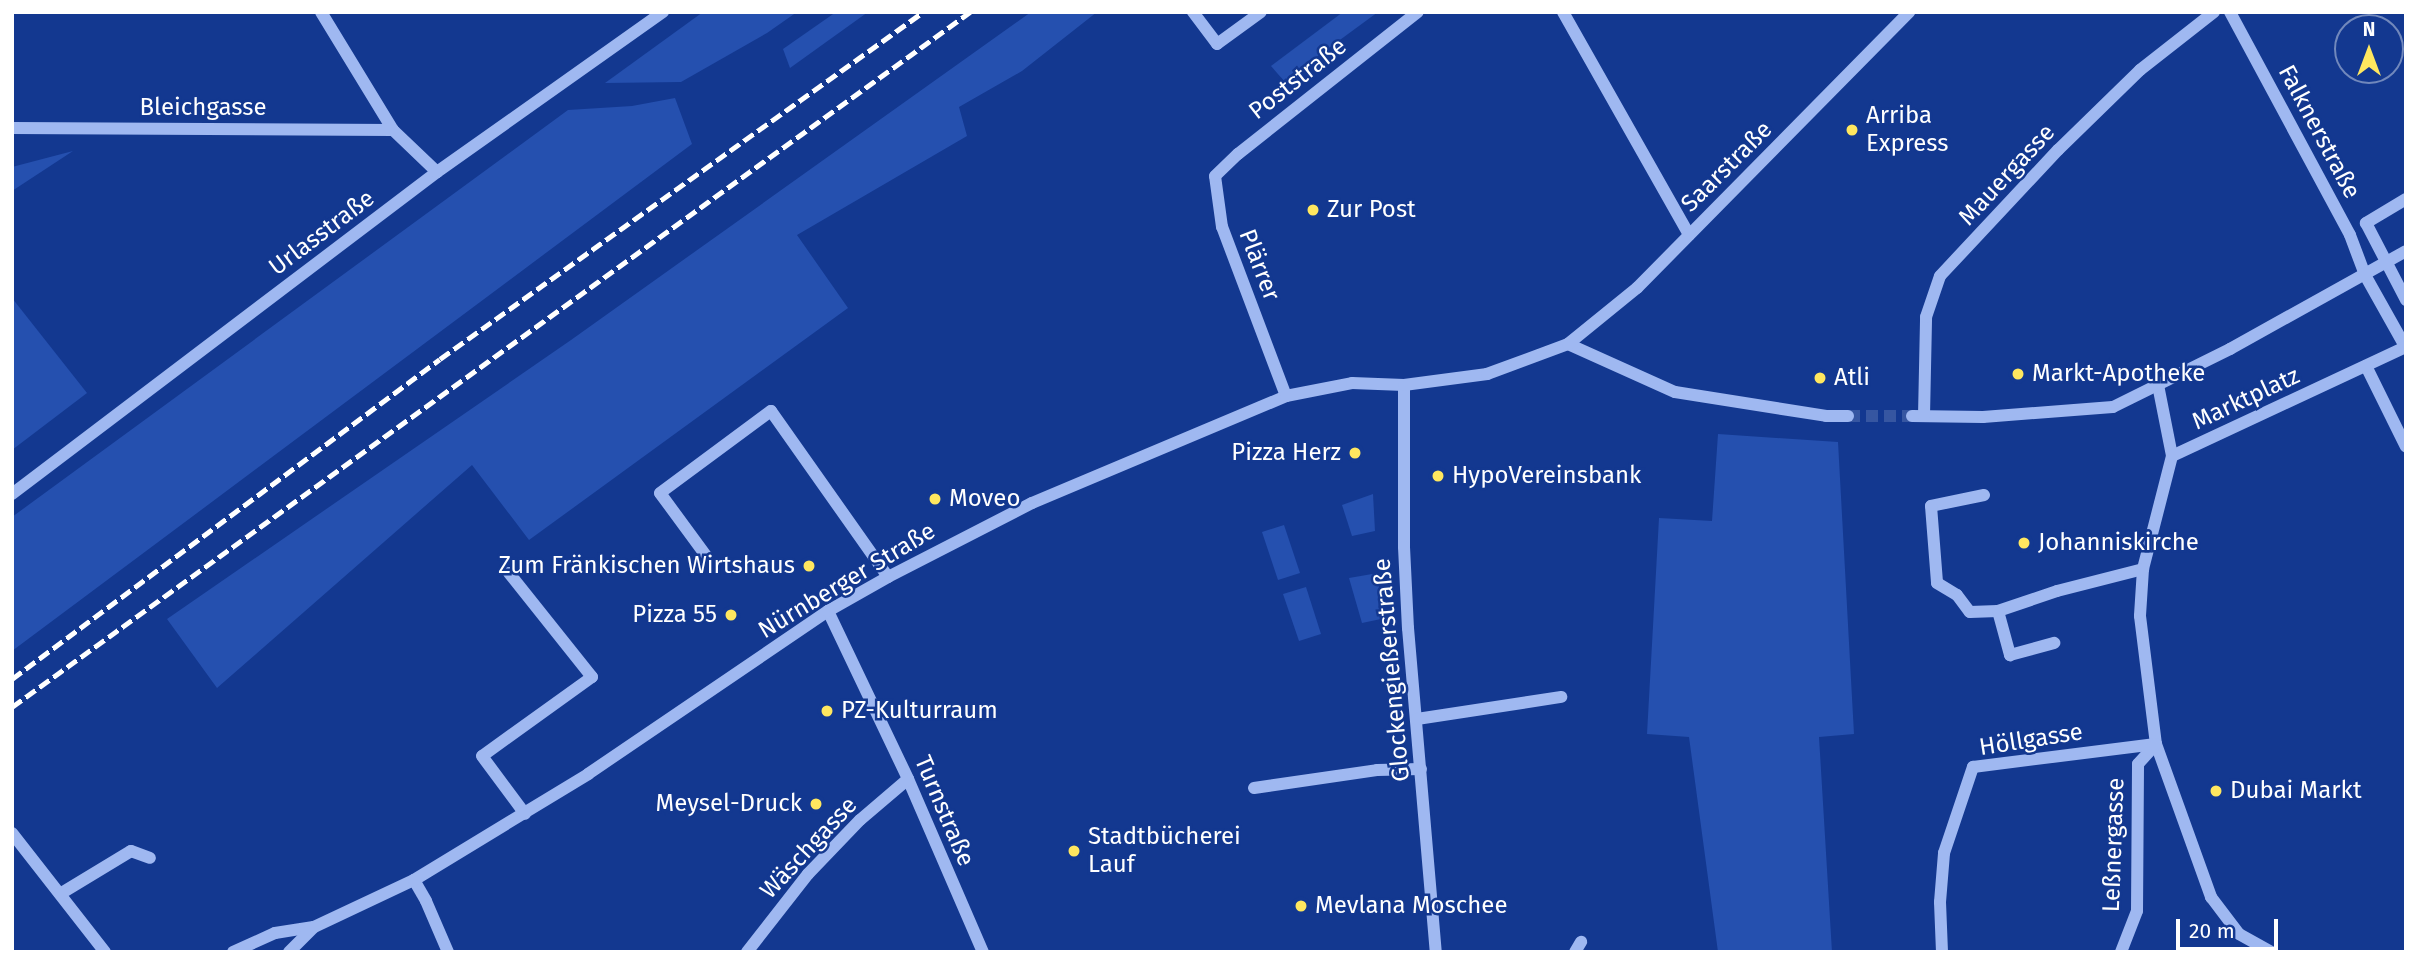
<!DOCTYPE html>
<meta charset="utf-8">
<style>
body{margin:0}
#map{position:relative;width:2418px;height:964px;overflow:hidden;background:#133890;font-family:"Fira Sans",sans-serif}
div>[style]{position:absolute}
.green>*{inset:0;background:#2550af}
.minor-tunnel>*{height:12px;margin-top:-6px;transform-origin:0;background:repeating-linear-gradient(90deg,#3656a1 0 12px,transparent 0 18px)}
.minor>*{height:12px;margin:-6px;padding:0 6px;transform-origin:6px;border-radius:6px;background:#9fb8f1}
.rail>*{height:5px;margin-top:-2.5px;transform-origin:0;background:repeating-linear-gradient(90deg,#fff 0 12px,transparent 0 17px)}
.dots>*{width:19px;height:19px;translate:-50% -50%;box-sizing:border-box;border:4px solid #133890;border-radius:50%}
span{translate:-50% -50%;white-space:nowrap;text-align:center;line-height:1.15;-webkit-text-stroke:5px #133890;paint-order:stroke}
.street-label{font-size:24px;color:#fff}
.poi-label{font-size:24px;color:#fff}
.left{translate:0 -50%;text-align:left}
.right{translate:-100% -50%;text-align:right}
.frame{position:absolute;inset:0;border:14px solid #fff;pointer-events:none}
.north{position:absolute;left:2334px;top:14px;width:70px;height:70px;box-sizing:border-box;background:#133890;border:2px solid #7188bc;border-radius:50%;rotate:0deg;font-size:19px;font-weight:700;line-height:28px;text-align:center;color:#fff}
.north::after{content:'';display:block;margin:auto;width:24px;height:32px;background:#ffe75f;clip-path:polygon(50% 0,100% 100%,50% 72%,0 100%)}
.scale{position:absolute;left:2176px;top:919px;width:102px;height:32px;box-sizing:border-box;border:4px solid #fff;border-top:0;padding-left:9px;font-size:21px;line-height:24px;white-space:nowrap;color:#fff;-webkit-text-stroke:5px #133890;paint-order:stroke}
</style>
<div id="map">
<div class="green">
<i style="clip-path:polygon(703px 12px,797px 12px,767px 33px,681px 82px,605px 83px)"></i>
<i style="clip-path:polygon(836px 12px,868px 12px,790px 68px,783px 49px)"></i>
<i style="clip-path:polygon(1031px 12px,1097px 12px,1022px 71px,959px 107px,967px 136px,797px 235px,848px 308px,529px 540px,472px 465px,217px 688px,167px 619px,571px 340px)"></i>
<i style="clip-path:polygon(1343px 12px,1378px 12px,1284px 81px,1271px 66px)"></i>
<i style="clip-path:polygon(675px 98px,692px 144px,12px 651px,12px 517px,568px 110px,632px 106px)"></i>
<i style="clip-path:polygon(73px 151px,12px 191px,12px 167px)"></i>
<i style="clip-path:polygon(12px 298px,87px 393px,12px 450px)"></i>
<i style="clip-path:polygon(1718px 434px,1838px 442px,1854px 734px,1819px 737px,1832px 952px,1718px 952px,1689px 737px,1647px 734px,1659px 518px,1712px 521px)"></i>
<i style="clip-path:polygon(1373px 494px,1375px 531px,1352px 536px,1342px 505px)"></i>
<i style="clip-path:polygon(1284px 525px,1300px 573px,1278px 580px,1262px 532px)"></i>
<i style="clip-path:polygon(1378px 573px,1381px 619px,1362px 623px,1349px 578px)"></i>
<i style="clip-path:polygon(1306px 587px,1321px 634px,1299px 641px,1283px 594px)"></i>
</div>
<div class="minor-tunnel">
<i style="left:1848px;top:416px;width:64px"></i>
</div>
<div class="minor">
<i style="left:321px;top:12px;width:138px;rotate:58.6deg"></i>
<i style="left:393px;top:130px;width:61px;rotate:43.7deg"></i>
<i style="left:1193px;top:12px;width:40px;rotate:53deg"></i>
<i style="left:1217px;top:44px;width:54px;rotate:-36deg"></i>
<i style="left:1563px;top:12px;width:256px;rotate:60.5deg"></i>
<i style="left:2230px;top:12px;width:253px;rotate:61.7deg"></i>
<i style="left:2350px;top:235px;width:43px;rotate:69.4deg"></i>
<i style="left:2365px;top:275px;width:84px;rotate:60.7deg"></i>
<i style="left:12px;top:128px;width:381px;rotate:0.3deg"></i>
<i style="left:2406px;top:199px;width:47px;rotate:149deg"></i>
<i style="left:2366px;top:223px;width:87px;rotate:62.5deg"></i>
<i style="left:1568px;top:344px;width:117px;rotate:24.2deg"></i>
<i style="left:1675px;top:392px;width:153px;rotate:9deg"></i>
<i style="left:1826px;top:416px;width:22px"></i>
<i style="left:2366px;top:366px;width:90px;rotate:63.7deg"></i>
<i style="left:1404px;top:385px;width:162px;rotate:90deg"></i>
<i style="left:1404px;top:547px;width:81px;rotate:87.2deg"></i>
<i style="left:1408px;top:628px;width:325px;rotate:85.1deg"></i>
<i style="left:2158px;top:385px;width:72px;rotate:78.8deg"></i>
<i style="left:2172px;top:456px;width:117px;rotate:104.4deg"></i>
<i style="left:2143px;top:569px;width:47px;rotate:93.7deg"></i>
<i style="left:2140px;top:616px;width:129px;rotate:82.9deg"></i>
<i style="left:2156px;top:744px;width:163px;rotate:70.2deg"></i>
<i style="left:2211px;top:897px;width:46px;rotate:52.9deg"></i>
<i style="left:2239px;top:934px;width:37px;rotate:29deg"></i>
<i style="left:1286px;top:396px;width:181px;rotate:-110.7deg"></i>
<i style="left:1222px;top:227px;width:51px;rotate:-97.8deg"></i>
<i style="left:1215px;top:176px;width:32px;rotate:-44deg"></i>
<i style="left:1238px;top:154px;width:229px;rotate:-38.3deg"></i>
<i style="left:1912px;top:416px;width:71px;rotate:0.8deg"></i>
<i style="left:1983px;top:417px;width:130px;rotate:-4.4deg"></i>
<i style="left:2113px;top:407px;width:131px;rotate:-26.4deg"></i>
<i style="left:2230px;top:349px;width:201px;rotate:-29.1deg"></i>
<i style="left:1924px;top:416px;width:99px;rotate:-88.8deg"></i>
<i style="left:1926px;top:317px;width:43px;rotate:-71.1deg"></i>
<i style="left:1940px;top:276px;width:173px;rotate:-46.9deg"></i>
<i style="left:2058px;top:150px;width:115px;rotate:-44.3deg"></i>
<i style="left:2140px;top:70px;width:94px;rotate:-38.1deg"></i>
<i style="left:2172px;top:456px;width:256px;rotate:-25deg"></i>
<i style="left:12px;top:494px;width:533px;rotate:-37.15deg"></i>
<i style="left:437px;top:172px;width:277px;rotate:-35.3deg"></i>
<i style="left:1984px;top:495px;width:54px;rotate:168.3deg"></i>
<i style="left:1931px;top:506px;width:77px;rotate:85.5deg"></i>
<i style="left:1937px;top:583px;width:23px;rotate:31deg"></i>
<i style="left:1957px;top:595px;width:21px;rotate:53deg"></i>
<i style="left:1970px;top:612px;width:28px;rotate:-2deg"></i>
<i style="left:1998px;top:611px;width:62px;rotate:-18.7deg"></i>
<i style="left:2057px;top:591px;width:89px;rotate:-14.3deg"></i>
<i style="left:707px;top:557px;width:79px;rotate:-126.3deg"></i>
<i style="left:660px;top:493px;width:138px;rotate:-36.5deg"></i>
<i style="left:771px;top:411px;width:203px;rotate:54.8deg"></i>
<i style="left:509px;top:573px;width:133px;rotate:51.4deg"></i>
<i style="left:592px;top:677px;width:135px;rotate:144.3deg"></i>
<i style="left:482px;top:756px;width:72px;rotate:53.4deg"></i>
<i style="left:828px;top:611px;width:186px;rotate:64.5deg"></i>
<i style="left:908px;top:779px;width:189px;rotate:66.6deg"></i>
<i style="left:1998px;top:611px;width:46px;rotate:74.7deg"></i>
<i style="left:2010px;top:655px;width:46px;rotate:-15.3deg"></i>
<i style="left:1417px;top:719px;width:146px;rotate:-8.7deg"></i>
<i style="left:1254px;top:788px;width:124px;rotate:-8.3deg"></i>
<i style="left:1377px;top:770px;width:44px;rotate:-1.3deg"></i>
<i style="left:12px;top:833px;width:151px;rotate:52deg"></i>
<i style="left:414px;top:880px;width:24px;rotate:60deg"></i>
<i style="left:426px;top:901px;width:56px;rotate:66.7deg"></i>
<i style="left:60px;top:894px;width:83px;rotate:-31.2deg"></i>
<i style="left:131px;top:851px;width:20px;rotate:20deg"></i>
<i style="left:233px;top:952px;width:46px;rotate:-24.3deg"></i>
<i style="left:275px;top:933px;width:39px;rotate:-9deg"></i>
<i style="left:314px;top:927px;width:110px;rotate:-25.2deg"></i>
<i style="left:414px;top:880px;width:204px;rotate:-31.3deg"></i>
<i style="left:588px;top:774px;width:290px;rotate:-34.2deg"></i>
<i style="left:828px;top:611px;width:69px;rotate:-29.5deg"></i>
<i style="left:888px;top:577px;width:162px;rotate:-27.2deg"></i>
<i style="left:1032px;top:503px;width:276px;rotate:-22.8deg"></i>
<i style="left:1286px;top:396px;width:67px;rotate:-11.1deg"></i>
<i style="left:1352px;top:383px;width:52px;rotate:2.2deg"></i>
<i style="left:1404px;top:385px;width:84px;rotate:-7.5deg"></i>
<i style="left:1487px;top:374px;width:86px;rotate:-20.3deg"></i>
<i style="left:1568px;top:344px;width:89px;rotate:-39.1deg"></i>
<i style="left:1637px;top:288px;width:388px;rotate:-45.4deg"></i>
<i style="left:289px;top:952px;width:35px;rotate:-45deg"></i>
<i style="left:747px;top:952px;width:99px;rotate:-52deg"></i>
<i style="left:808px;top:874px;width:75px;rotate:-46.1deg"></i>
<i style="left:860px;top:820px;width:63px;rotate:-40.5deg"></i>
<i style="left:1575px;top:952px;width:12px;rotate:-59deg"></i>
<i style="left:1942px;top:952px;width:50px;rotate:-92.3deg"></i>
<i style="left:1940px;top:902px;width:49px;rotate:-85.3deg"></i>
<i style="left:1944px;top:853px;width:91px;rotate:-71.4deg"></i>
<i style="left:1973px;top:767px;width:184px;rotate:-7.2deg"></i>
<i style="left:2121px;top:952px;width:44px;rotate:-68.7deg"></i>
<i style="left:2137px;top:911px;width:147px;rotate:-89.6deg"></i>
<i style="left:2138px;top:764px;width:27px;rotate:-48deg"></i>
</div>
<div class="rail">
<i style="left:12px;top:679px;width:534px;rotate:-36.78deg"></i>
<i style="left:440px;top:359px;width:595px;rotate:-35.69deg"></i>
<i style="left:12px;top:707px;width:1184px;rotate:-35.96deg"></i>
</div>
<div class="dots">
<i style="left:1852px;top:130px;background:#ffe75f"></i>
<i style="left:1313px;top:210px;background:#ffe75f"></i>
<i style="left:2018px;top:374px;background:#ffe75f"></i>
<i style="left:1820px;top:378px;background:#ffe75f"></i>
<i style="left:1355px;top:453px;background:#ffe75f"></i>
<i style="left:1438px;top:476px;background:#ffe75f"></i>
<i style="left:935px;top:499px;background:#ffe75f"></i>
<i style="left:2024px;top:543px;background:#ffe75f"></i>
<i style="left:809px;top:566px;background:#ffe75f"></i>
<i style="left:731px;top:615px;background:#ffe75f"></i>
<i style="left:827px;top:711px;background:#ffe75f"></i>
<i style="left:2216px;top:791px;background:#ffe75f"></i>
<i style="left:816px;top:804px;background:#ffe75f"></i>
<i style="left:1074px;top:851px;background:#ffe75f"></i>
<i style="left:1301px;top:906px;background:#ffe75f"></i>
</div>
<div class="street-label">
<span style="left:1298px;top:79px;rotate:-38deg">Poststraße</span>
<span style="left:203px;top:108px">Bleichgasse</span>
<span style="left:2319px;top:132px;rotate:62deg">Falknerstraße</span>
<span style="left:1727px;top:167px;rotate:-45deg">Saarstraße</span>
<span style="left:2007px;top:175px;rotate:-47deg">Mauergasse</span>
<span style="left:322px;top:233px;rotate:-37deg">Urlasstraße</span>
<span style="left:1259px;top:265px;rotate:69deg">Plärrer</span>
<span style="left:2246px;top:399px;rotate:-25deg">Marktplatz</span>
<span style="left:847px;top:581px;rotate:-31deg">Nürnberger Straße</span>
<span style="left:1392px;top:670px;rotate:-95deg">Glockengießerstraße</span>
<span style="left:2031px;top:740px;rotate:-9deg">Höllgasse</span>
<span style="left:944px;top:811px;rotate:67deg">Turnstraße</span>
<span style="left:2114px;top:845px;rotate:-88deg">Leßnergasse</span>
<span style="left:809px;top:848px;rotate:-47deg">Wäschgasse</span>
</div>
<div class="poi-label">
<span class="left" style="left:1866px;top:130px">Arriba<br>Express</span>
<span class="left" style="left:1327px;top:210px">Zur Post</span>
<span class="left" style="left:2032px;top:374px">Markt-Apotheke</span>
<span class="left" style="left:1834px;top:378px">Atli</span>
<span class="right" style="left:1341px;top:453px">Pizza Herz</span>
<span class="left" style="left:1452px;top:476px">HypoVereinsbank</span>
<span class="left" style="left:949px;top:499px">Moveo</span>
<span class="left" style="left:2038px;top:543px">Johanniskirche</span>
<span class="right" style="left:795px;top:566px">Zum Fränkischen Wirtshaus</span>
<span class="right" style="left:717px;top:615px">Pizza 55</span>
<span class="left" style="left:841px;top:711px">PZ-Kulturraum</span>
<span class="left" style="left:2230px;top:791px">Dubai Markt</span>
<span class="right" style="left:802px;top:804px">Meysel-Druck</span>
<span class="left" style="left:1088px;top:851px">Stadtbücherei<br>Lauf</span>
<span class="left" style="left:1315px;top:906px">Mevlana Moschee</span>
</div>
<div class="frame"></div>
<div class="north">N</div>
<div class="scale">20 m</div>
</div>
